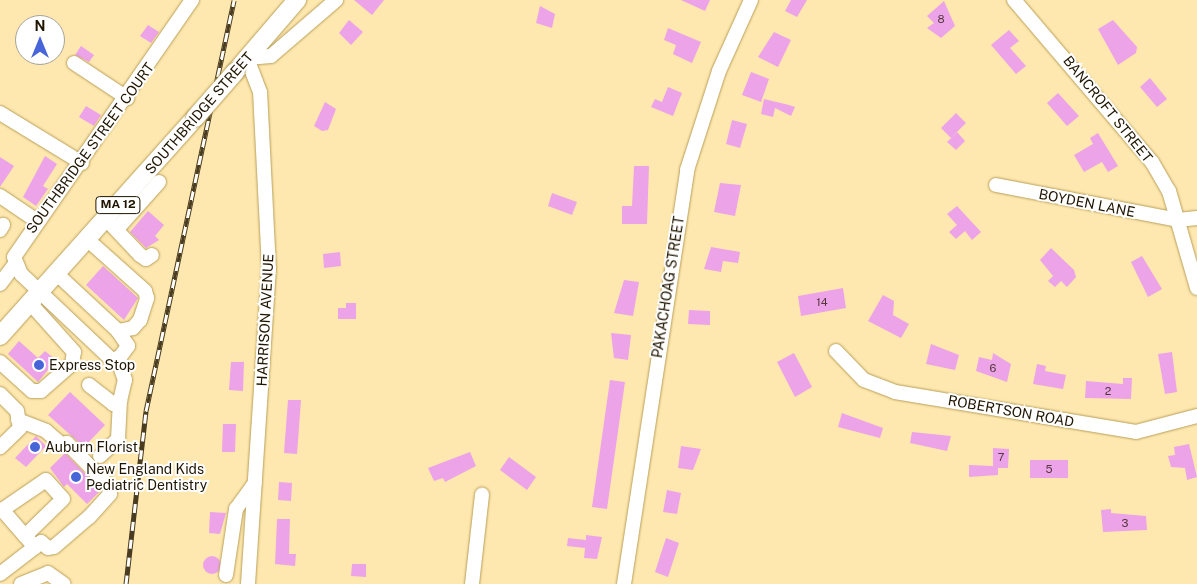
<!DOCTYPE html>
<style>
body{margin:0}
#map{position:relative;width:1197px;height:584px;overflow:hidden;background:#fee8af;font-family:"Public Sans",sans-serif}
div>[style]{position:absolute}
.building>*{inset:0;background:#eca3e7}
.round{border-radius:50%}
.roads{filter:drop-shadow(0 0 1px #b99f59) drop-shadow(0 0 1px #b99f59)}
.minor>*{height:14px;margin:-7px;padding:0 7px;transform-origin:7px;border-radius:7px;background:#fff}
.major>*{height:18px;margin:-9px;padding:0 9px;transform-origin:9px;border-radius:9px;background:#fff}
.rail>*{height:5px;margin-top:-2.5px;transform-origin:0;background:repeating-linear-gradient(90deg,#fff 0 9px,#493c20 0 18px);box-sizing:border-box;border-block:1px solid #493c20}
.bridges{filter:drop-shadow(0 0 1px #b99f59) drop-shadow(0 0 1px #b99f59)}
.major-bridge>*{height:18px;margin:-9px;padding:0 9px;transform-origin:9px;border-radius:9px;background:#fff}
.dots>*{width:14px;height:14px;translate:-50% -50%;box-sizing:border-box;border:2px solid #fff;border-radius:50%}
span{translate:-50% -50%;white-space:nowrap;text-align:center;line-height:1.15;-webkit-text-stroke:4px #fff;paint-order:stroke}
.number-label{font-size:11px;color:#53383a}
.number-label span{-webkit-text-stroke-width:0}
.shield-label span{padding:1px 4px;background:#fff;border:1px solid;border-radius:4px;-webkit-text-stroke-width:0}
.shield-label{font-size:12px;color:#201500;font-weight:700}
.street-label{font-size:14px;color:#201500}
.poi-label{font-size:14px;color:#201500}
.left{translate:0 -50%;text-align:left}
.north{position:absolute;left:15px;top:15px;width:50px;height:50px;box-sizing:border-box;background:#fff;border:1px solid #a6a199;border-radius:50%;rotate:0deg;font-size:14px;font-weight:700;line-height:20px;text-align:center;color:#201500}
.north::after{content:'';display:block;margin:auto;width:18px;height:22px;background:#4765d8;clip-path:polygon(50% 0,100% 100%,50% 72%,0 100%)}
</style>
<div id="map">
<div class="building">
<i style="clip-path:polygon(354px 0,384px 0,372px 15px)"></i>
<i style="clip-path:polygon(681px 0,710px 0,705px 11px)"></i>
<i style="clip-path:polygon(791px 0,807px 0,797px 17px,785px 11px)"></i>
<i style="clip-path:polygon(944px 1px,955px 26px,941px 38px,927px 28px,934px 23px,927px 16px)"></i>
<i style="clip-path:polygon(540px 6px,555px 14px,552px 28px,536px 23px)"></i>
<i style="clip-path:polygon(349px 20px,363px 32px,351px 45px,339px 33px)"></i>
<i style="clip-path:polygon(1113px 20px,1137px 47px,1136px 53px,1118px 65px,1098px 29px)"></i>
<i style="clip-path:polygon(148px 25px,159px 32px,151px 43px,140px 36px)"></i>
<i style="clip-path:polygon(668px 28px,701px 42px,692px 63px,673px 54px,676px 45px,664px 40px)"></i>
<i style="clip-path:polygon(1009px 30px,1019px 41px,1010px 48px,1026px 66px,1016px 74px,991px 45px)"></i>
<i style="clip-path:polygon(774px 32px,791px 40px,778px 67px,758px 57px)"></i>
<i style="clip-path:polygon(81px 46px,94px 55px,89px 62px,75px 55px)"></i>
<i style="clip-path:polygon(751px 72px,769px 79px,761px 102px,742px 95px)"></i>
<i style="clip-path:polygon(1150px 78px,1167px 99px,1157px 107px,1140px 87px)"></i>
<i style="clip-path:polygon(668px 87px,682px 93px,673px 116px,651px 107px,655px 99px,662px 102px)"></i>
<i style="clip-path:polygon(1058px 93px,1079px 116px,1067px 126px,1047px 103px)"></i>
<i style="clip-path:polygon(764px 99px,789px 105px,795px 107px,791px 116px,775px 108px,773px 117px,761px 114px)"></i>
<i style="clip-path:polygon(325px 102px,336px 109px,328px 130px,322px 131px,314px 126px)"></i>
<i style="clip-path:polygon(86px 106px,101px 115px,94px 126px,79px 117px)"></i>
<i style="clip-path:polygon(956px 113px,966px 123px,951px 138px,941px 128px)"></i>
<i style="clip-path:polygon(732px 120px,747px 124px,740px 148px,726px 144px)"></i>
<i style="clip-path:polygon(957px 132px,965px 141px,956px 150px,947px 142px)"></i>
<i style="clip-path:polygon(1098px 133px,1118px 166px,1108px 172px,1102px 162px,1084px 172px,1074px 155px,1093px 144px,1090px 138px)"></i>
<i style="clip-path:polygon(45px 156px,57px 164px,43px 186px,48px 189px,36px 206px,23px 197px)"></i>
<i style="clip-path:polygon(0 157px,14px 166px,0 187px)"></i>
<i style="clip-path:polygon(634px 166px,649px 166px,647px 224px,622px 224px,622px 206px,632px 206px)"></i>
<i style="clip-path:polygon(720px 183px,741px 185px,735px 216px,714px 212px)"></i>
<i style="clip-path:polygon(552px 193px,577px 202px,572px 215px,548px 206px)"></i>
<i style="clip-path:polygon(957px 206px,981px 232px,972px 240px,965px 231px,956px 239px,949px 232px,957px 225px,947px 214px)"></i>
<i style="clip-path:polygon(148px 211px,164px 225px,155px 236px,159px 240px,146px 248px,130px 232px)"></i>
<i style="clip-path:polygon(711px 247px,740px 252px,738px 263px,723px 261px,721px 272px,704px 269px)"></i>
<i style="clip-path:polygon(1051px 248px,1074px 270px,1076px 277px,1067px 287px,1061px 281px,1055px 287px,1048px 281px,1053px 276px,1040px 260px)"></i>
<i style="clip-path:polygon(340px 252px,341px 266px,324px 268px,323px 254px)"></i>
<i style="clip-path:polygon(1142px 256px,1162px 289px,1148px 297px,1131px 262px)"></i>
<i style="clip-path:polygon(103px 266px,138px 298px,124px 320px,86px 285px)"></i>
<i style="clip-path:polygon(624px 280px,639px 282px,633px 316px,614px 313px)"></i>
<i style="clip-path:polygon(843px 288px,846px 308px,801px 316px,798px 296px)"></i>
<i style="clip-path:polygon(883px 295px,894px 301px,893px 315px,909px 324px,901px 338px,868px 321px)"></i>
<i style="clip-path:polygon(346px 303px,356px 303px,356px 319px,338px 319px,338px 308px,346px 308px)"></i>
<i style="clip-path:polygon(689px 310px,710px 311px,710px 325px,688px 324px)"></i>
<i style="clip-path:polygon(611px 333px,631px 335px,628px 360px,614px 358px)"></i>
<i style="clip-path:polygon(19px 341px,38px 358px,45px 351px,56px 360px,38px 382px,8px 354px)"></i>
<i style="clip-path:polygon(931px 344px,959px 355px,955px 370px,926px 364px)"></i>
<i style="clip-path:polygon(1172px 352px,1177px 392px,1165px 394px,1158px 354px)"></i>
<i style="clip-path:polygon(794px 353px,812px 387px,795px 397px,777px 362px)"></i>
<i style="clip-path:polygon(993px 353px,1011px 364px,1007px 382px,976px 371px,979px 357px,992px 360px)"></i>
<i style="clip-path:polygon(231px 362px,244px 362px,243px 391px,229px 390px)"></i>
<i style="clip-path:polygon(1037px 364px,1046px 366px,1045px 371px,1066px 375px,1063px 389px,1033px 384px)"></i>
<i style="clip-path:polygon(1123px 378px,1132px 378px,1131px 399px,1085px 398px,1086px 381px,1123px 384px)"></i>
<i style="clip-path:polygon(610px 380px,625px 382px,607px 509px,592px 507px)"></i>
<i style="clip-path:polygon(70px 392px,105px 425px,84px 447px,48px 415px)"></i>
<i style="clip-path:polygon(288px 400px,301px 400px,297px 454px,284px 453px)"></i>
<i style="clip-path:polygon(842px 413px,883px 428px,880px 438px,838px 427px)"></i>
<i style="clip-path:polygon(223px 424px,236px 424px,235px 452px,222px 452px)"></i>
<i style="clip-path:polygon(912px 432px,951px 436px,947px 451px,910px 443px)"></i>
<i style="clip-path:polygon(36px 436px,46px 446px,26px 467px,15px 458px)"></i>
<i style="clip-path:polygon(1189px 444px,1197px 477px,1187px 480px,1185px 468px,1171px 467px,1168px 456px,1175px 455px,1174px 447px)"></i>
<i style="clip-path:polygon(681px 446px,701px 449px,693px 470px,678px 468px)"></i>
<i style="clip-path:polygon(993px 448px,1009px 449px,1008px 468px,998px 468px,998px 475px,969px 477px,969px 465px,993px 466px)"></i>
<i style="clip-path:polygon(470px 452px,476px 466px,445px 482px,443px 478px,434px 481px,428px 468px)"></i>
<i style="clip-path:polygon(65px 453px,101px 490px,87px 504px,67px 484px,64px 487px,50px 468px)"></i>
<i style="clip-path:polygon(509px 457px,536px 477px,527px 490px,500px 470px)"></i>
<i style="clip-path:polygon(1030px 460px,1068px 460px,1068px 478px,1030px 478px)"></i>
<i style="clip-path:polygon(279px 482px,292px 483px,291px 501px,278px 500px)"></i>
<i style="clip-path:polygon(667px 490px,681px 493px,677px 514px,663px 512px)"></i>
<i style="clip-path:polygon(1111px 509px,1111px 513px,1146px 516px,1147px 530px,1103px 532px,1101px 510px)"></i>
<i style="clip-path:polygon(210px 512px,226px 513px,220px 534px,209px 533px)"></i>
<i style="clip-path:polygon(277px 519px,290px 519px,289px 554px,296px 554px,295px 566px,275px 564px)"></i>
<i style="clip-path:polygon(586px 535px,602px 537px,597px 559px,584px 558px,585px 548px,567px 546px,568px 538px,586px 540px)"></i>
<i style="clip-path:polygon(666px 538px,679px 543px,668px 577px,655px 572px)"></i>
<i class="round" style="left:203px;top:556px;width:18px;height:18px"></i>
<i style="clip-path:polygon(352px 564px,366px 564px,366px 577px,351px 576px)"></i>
</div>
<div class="roads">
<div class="minor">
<i style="left:1014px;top:0;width:213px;rotate:49.6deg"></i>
<i style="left:1152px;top:162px;width:34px;rotate:60deg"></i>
<i style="left:1169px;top:191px;width:101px;rotate:73.9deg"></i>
<i style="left:74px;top:63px;width:64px;rotate:33.4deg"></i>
<i style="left:0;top:113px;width:96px;rotate:31.4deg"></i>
<i style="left:996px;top:185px;width:185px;rotate:10.9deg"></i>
<i style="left:1178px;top:220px;width:19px;rotate:-6deg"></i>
<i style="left:0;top:196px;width:45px;rotate:34deg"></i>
<i style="left:106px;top:219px;width:50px;rotate:46.6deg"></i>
<i style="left:140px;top:255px;width:7px;rotate:34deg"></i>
<i style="left:146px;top:259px;width:7px;rotate:-34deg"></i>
<i style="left:117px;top:229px;width:63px;rotate:-48.2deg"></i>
<i style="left:0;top:230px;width:6px;rotate:-59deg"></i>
<i style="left:58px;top:275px;width:82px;rotate:43deg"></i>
<i style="left:118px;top:331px;width:15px;rotate:-11deg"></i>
<i style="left:133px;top:328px;width:11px;rotate:-49deg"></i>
<i style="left:140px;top:320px;width:23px;rotate:-72deg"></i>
<i style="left:147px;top:298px;width:7px;rotate:-106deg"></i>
<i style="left:145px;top:291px;width:76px;rotate:-138.2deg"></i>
<i style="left:0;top:284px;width:25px;rotate:-53deg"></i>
<i style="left:118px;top:331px;width:18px;rotate:56deg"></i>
<i style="left:128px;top:346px;width:14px;rotate:126deg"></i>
<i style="left:120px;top:357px;width:9px;rotate:159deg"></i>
<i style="left:112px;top:360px;width:125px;rotate:-136.6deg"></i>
<i style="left:21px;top:274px;width:18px;rotate:-112deg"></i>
<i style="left:14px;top:257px;width:313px;rotate:-55.3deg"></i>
<i style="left:836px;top:351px;width:40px;rotate:46deg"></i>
<i style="left:864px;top:380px;width:33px;rotate:21deg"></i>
<i style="left:895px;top:392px;width:244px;rotate:9.4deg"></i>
<i style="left:1136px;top:432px;width:63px;rotate:-14.7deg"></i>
<i style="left:0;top:362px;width:43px;rotate:42.2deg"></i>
<i style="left:32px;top:391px;width:9px"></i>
<i style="left:41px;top:391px;width:41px;rotate:-41.1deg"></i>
<i style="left:72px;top:364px;width:12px;rotate:-81deg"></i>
<i style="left:74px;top:352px;width:64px;rotate:-131.9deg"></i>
<i style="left:89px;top:385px;width:31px;rotate:38deg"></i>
<i style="left:113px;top:404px;width:8px;rotate:-23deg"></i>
<i style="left:120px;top:401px;width:22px;rotate:-77deg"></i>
<i style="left:125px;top:380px;width:23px;rotate:-110deg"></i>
<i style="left:0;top:394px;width:24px;rotate:45deg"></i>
<i style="left:17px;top:411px;width:17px;rotate:80deg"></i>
<i style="left:20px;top:428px;width:28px;rotate:136deg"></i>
<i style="left:18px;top:420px;width:30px;rotate:21deg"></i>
<i style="left:46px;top:431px;width:20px;rotate:41deg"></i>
<i style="left:61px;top:444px;width:6px;rotate:-9deg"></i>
<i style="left:67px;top:443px;width:60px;rotate:45.7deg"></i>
<i style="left:109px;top:486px;width:8px;rotate:83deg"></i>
<i style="left:110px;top:494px;width:31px;rotate:132deg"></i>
<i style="left:89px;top:517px;width:46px;rotate:139.4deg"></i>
<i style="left:54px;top:547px;width:6px;rotate:171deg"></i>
<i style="left:48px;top:548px;width:9px;rotate:-139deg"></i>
<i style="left:41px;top:542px;width:8px;rotate:140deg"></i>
<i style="left:100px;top:456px;width:25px;rotate:-43deg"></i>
<i style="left:118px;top:439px;width:38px;rotate:-87deg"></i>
<i style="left:0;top:574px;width:44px;rotate:-37.6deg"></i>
<i style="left:35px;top:547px;width:15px;rotate:-132deg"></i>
<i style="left:25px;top:536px;width:35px;rotate:-131deg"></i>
<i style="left:2px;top:510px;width:53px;rotate:-34.3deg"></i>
<i style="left:46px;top:480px;width:25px;rotate:48deg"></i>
<i style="left:63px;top:499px;width:53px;rotate:135.8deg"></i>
<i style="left:226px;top:575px;width:67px;rotate:-81.4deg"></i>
<i style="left:236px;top:509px;width:32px;rotate:-54deg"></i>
<i style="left:21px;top:584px;width:29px;rotate:-22deg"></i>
<i style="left:48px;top:573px;width:19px;rotate:35deg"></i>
<i style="left:248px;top:584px;width:316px;rotate:-86.2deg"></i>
<i style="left:269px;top:269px;width:177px;rotate:-92.9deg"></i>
<i style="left:260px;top:92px;width:36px;rotate:-111deg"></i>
<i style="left:247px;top:58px;width:24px;rotate:-5deg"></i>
<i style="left:271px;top:56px;width:86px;rotate:-40.7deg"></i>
<i style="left:472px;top:584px;width:90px;rotate:-83.6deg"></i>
<i style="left:624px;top:584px;width:419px;rotate:-81.3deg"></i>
<i style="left:687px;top:170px;width:104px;rotate:-72.1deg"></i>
<i style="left:719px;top:71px;width:78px;rotate:-65.7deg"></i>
</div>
<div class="major">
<i style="left:236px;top:71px;width:94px;rotate:-49.3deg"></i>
<i style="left:0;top:336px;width:292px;rotate:-48.2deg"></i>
</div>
</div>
<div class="rail">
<i style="left:126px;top:584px;width:174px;rotate:-83.4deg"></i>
<i style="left:146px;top:411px;width:420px;rotate:-77.9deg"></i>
</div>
<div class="bridges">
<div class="major-bridge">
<i style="left:195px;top:118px;width:62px;rotate:-48.9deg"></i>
</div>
</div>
<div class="dots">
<i style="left:39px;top:365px;background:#4765d8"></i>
<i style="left:35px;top:447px;background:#4765d8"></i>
<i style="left:76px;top:477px;background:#4765d8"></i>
</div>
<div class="number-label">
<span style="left:941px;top:19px">8</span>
<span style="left:822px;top:302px">14</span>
<span style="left:993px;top:368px">6</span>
<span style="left:1108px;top:391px">2</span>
<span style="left:1001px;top:457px">7</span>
<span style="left:1049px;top:469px">5</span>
<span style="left:1125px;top:523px">3</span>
</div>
<div class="shield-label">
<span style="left:118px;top:205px">MA 12</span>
</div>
<div class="street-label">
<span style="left:1108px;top:109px;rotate:51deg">BANCROFT STREET</span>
<span style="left:199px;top:113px;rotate:-49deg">SOUTHBRIDGE STREET</span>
<span style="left:90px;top:148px;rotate:-54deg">SOUTHBRIDGE STREET COURT</span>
<span style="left:1087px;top:203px;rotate:11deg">BOYDEN LANE</span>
<span style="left:668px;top:287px;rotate:-81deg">PAKACHOAG STREET</span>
<span style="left:265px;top:320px;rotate:-87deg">HARRISON AVENUE</span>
<span style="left:1011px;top:411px;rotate:10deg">ROBERTSON ROAD</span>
</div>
<div class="poi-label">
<span class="left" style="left:49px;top:365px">Express Stop</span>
<span class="left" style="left:45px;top:447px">Auburn Florist</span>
<span class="left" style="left:86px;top:477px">New England Kids<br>Pediatric Dentistry</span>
</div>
<div class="north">N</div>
</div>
